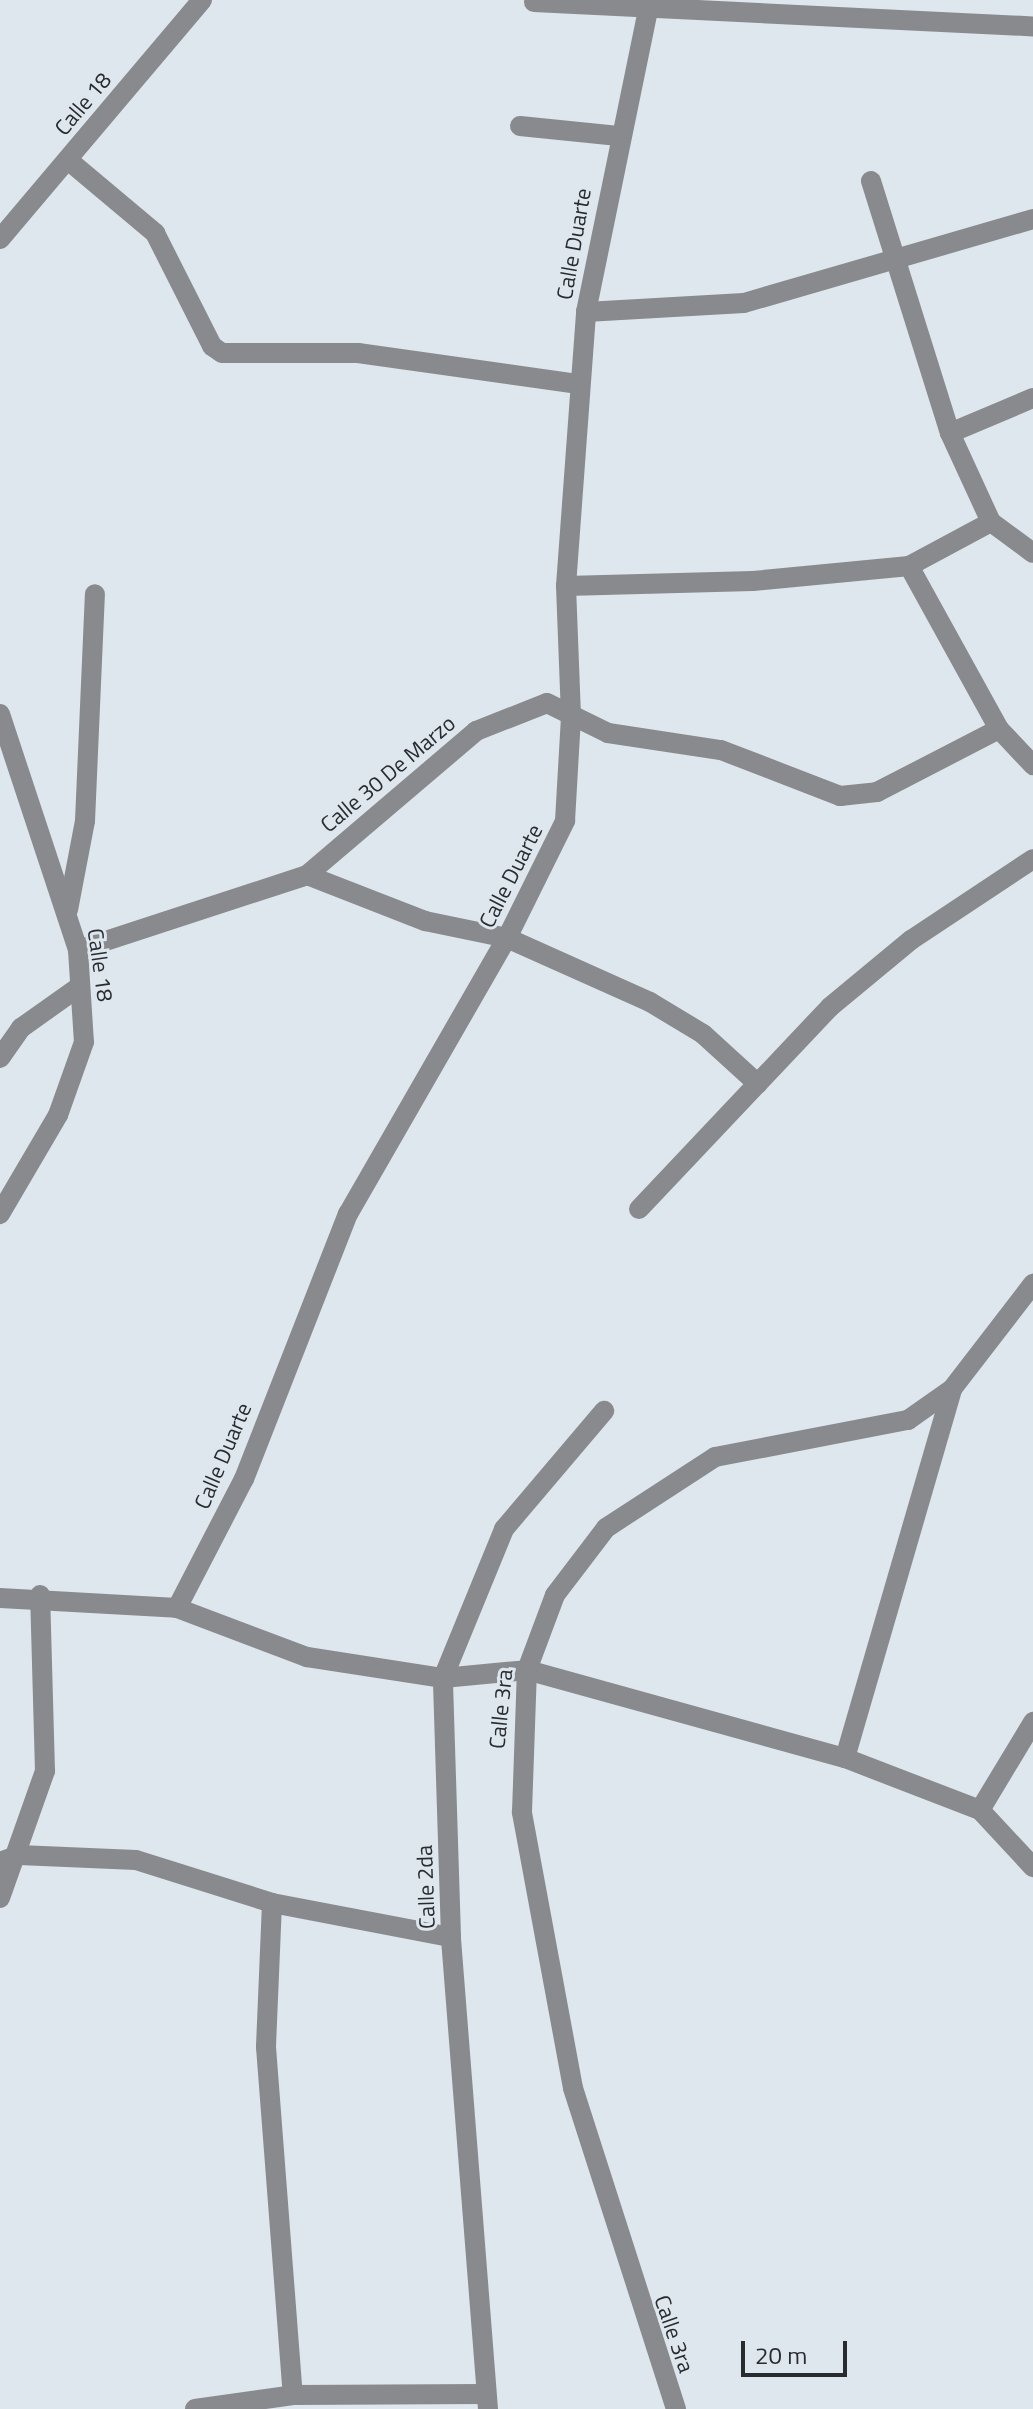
<!DOCTYPE html>
<style>
body{margin:0}
#map{position:relative;width:1033px;height:2409px;overflow:hidden;background:#dee6ee;font-family:"Titillium Web",sans-serif}
div>[style]{position:absolute}
.minor>*{height:20px;margin:-10px;padding:0 10px;transform-origin:10px;border-radius:10px;background:#898a8e}
span{translate:-50% -50%;white-space:nowrap;text-align:center;line-height:1.15;-webkit-text-stroke:6px #dee6ee;paint-order:stroke}
.street-label{font-size:22px;color:#292c2f}
.scale{position:absolute;left:741px;top:2341px;width:106px;height:36px;box-sizing:border-box;border:4px solid #292c2f;border-top:0;padding-left:10px;font-size:24px;line-height:28px;white-space:nowrap;color:#292c2f;-webkit-text-stroke:6px #dee6ee;paint-order:stroke}
</style>
<div id="map">
<div class="minor">
<i style="left:534px;top:2px;width:500px;rotate:2.8deg"></i>
<i style="left:520px;top:126px;width:99px;rotate:5.8deg"></i>
<i style="left:68px;top:160px;width:114px;rotate:40deg"></i>
<i style="left:155px;top:233px;width:127px;rotate:63.2deg"></i>
<i style="left:212px;top:346px;width:12px;rotate:35deg"></i>
<i style="left:222px;top:353px;width:136px"></i>
<i style="left:358px;top:353px;width:223px;rotate:8deg"></i>
<i style="left:871px;top:181px;width:264px;rotate:72.6deg"></i>
<i style="left:950px;top:433px;width:98px;rotate:65.3deg"></i>
<i style="left:991px;top:522px;width:52px;rotate:36.4deg"></i>
<i style="left:0;top:239px;width:313px;rotate:-49.8deg"></i>
<i style="left:586px;top:312px;width:158px;rotate:-3.3deg"></i>
<i style="left:744px;top:303px;width:301px;rotate:-16.2deg"></i>
<i style="left:950px;top:433px;width:90px;rotate:-22.9deg"></i>
<i style="left:909px;top:566px;width:186px;rotate:61.1deg"></i>
<i style="left:999px;top:729px;width:50px;rotate:46.6deg"></i>
<i style="left:566px;top:586px;width:187px;rotate:-1.5deg"></i>
<i style="left:753px;top:581px;width:157px;rotate:-5.5deg"></i>
<i style="left:909px;top:566px;width:93px;rotate:-28.2deg"></i>
<i style="left:0;top:714px;width:249px;rotate:71.7deg"></i>
<i style="left:78px;top:950px;width:92px;rotate:86.3deg"></i>
<i style="left:84px;top:1042px;width:77px;rotate:109.6deg"></i>
<i style="left:58px;top:1115px;width:115px;rotate:120.4deg"></i>
<i style="left:307px;top:875px;width:127px;rotate:21.3deg"></i>
<i style="left:425px;top:921px;width:84px;rotate:11.7deg"></i>
<i style="left:507px;top:938px;width:157px;rotate:24.1deg"></i>
<i style="left:650px;top:1002px;width:62px;rotate:31.1deg"></i>
<i style="left:703px;top:1034px;width:74px;rotate:42.3deg"></i>
<i style="left:68px;top:910px;width:91px;rotate:-79.2deg"></i>
<i style="left:85px;top:821px;width:227px;rotate:-87.5deg"></i>
<i style="left:78px;top:950px;width:241px;rotate:-18.1deg"></i>
<i style="left:307px;top:875px;width:222px;rotate:-40.4deg"></i>
<i style="left:476px;top:731px;width:76px;rotate:-21.5deg"></i>
<i style="left:547px;top:703px;width:68px;rotate:26.2deg"></i>
<i style="left:608px;top:733px;width:114px;rotate:8.6deg"></i>
<i style="left:721px;top:750px;width:128px;rotate:21.1deg"></i>
<i style="left:840px;top:796px;width:37px;rotate:-6deg"></i>
<i style="left:877px;top:792px;width:137px;rotate:-27.3deg"></i>
<i style="left:0;top:1058px;width:37px;rotate:-55deg"></i>
<i style="left:21px;top:1028px;width:72px;rotate:-35.4deg"></i>
<i style="left:639px;top:1209px;width:278px;rotate:-46.6deg"></i>
<i style="left:830px;top:1007px;width:105px;rotate:-39.6deg"></i>
<i style="left:911px;top:940px;width:146px;rotate:-33.6deg"></i>
<i style="left:0;top:1598px;width:177px;rotate:3.2deg"></i>
<i style="left:177px;top:1608px;width:139px;rotate:20.7deg"></i>
<i style="left:307px;top:1657px;width:138px;rotate:8.8deg"></i>
<i style="left:443px;top:1678px;width:84px;rotate:-5.4deg"></i>
<i style="left:527px;top:1670px;width:330px;rotate:15.5deg"></i>
<i style="left:845px;top:1758px;width:145px;rotate:21.1deg"></i>
<i style="left:980px;top:1810px;width:78px;rotate:47.1deg"></i>
<i style="left:177px;top:1608px;width:145px;rotate:-62.6deg"></i>
<i style="left:244px;top:1479px;width:285px;rotate:-68.6deg"></i>
<i style="left:348px;top:1214px;width:319px;rotate:-60.1deg"></i>
<i style="left:507px;top:938px;width:131px;rotate:-63.6deg"></i>
<i style="left:565px;top:821px;width:105px;rotate:-86.7deg"></i>
<i style="left:571px;top:716px;width:130px;rotate:-92.2deg"></i>
<i style="left:566px;top:586px;width:275px;rotate:-85.8deg"></i>
<i style="left:586px;top:312px;width:318px;rotate:-78.4deg"></i>
<i style="left:845px;top:1758px;width:384px;rotate:-73.8deg"></i>
<i style="left:980px;top:1810px;width:103px;rotate:-58.9deg"></i>
<i style="left:0;top:1862px;width:20px;rotate:-20deg"></i>
<i style="left:19px;top:1855px;width:117px;rotate:2.4deg"></i>
<i style="left:136px;top:1860px;width:143px;rotate:17.5deg"></i>
<i style="left:272px;top:1903px;width:182px;rotate:10.8deg"></i>
<i style="left:0;top:1898px;width:135px;rotate:-70.5deg"></i>
<i style="left:45px;top:1771px;width:176px;rotate:-91.6deg"></i>
<i style="left:272px;top:1903px;width:144px;rotate:92.4deg"></i>
<i style="left:266px;top:2047px;width:349px;rotate:85.6deg"></i>
<i style="left:195px;top:2409px;width:99px;rotate:-8.1deg"></i>
<i style="left:293px;top:2395px;width:191px;rotate:-0.3deg"></i>
<i style="left:488px;top:2409px;width:473px;rotate:-94.5deg"></i>
<i style="left:451px;top:1937px;width:259px;rotate:-91.8deg"></i>
<i style="left:443px;top:1678px;width:161px;rotate:-67.7deg"></i>
<i style="left:504px;top:1529px;width:155px;rotate:-49.7deg"></i>
<i style="left:676px;top:2409px;width:337px;rotate:-107.8deg"></i>
<i style="left:573px;top:2088px;width:281px;rotate:-100.5deg"></i>
<i style="left:522px;top:1812px;width:142px;rotate:-88deg"></i>
<i style="left:527px;top:1670px;width:80px;rotate:-69.5deg"></i>
<i style="left:555px;top:1595px;width:84px;rotate:-52.7deg"></i>
<i style="left:606px;top:1528px;width:130px;rotate:-33.1deg"></i>
<i style="left:715px;top:1457px;width:197px;rotate:-10.9deg"></i>
<i style="left:908px;top:1420px;width:54px;rotate:-35.2deg"></i>
<i style="left:952px;top:1389px;width:133px;rotate:-52.4deg"></i>
</div>
<div class="street-label">
<span style="left:83px;top:104px;rotate:-50deg">Calle 18</span>
<span style="left:574px;top:244px;rotate:-80deg">Calle Duarte</span>
<span style="left:388px;top:774px;rotate:-40deg">Calle 30 De Marzo</span>
<span style="left:511px;top:876px;rotate:-63deg">Calle Duarte</span>
<span style="left:100px;top:965px;rotate:82deg">Calle 18</span>
<span style="left:223px;top:1456px;rotate:-67deg">Calle Duarte</span>
<span style="left:501px;top:1709px;rotate:-84deg">Calle 3ra</span>
<span style="left:426px;top:1887px;rotate:-92deg">Calle 2da</span>
<span style="left:674px;top:2334px;rotate:71deg">Calle 3ra</span>
</div>
<div class="scale">20 m</div>
</div>
